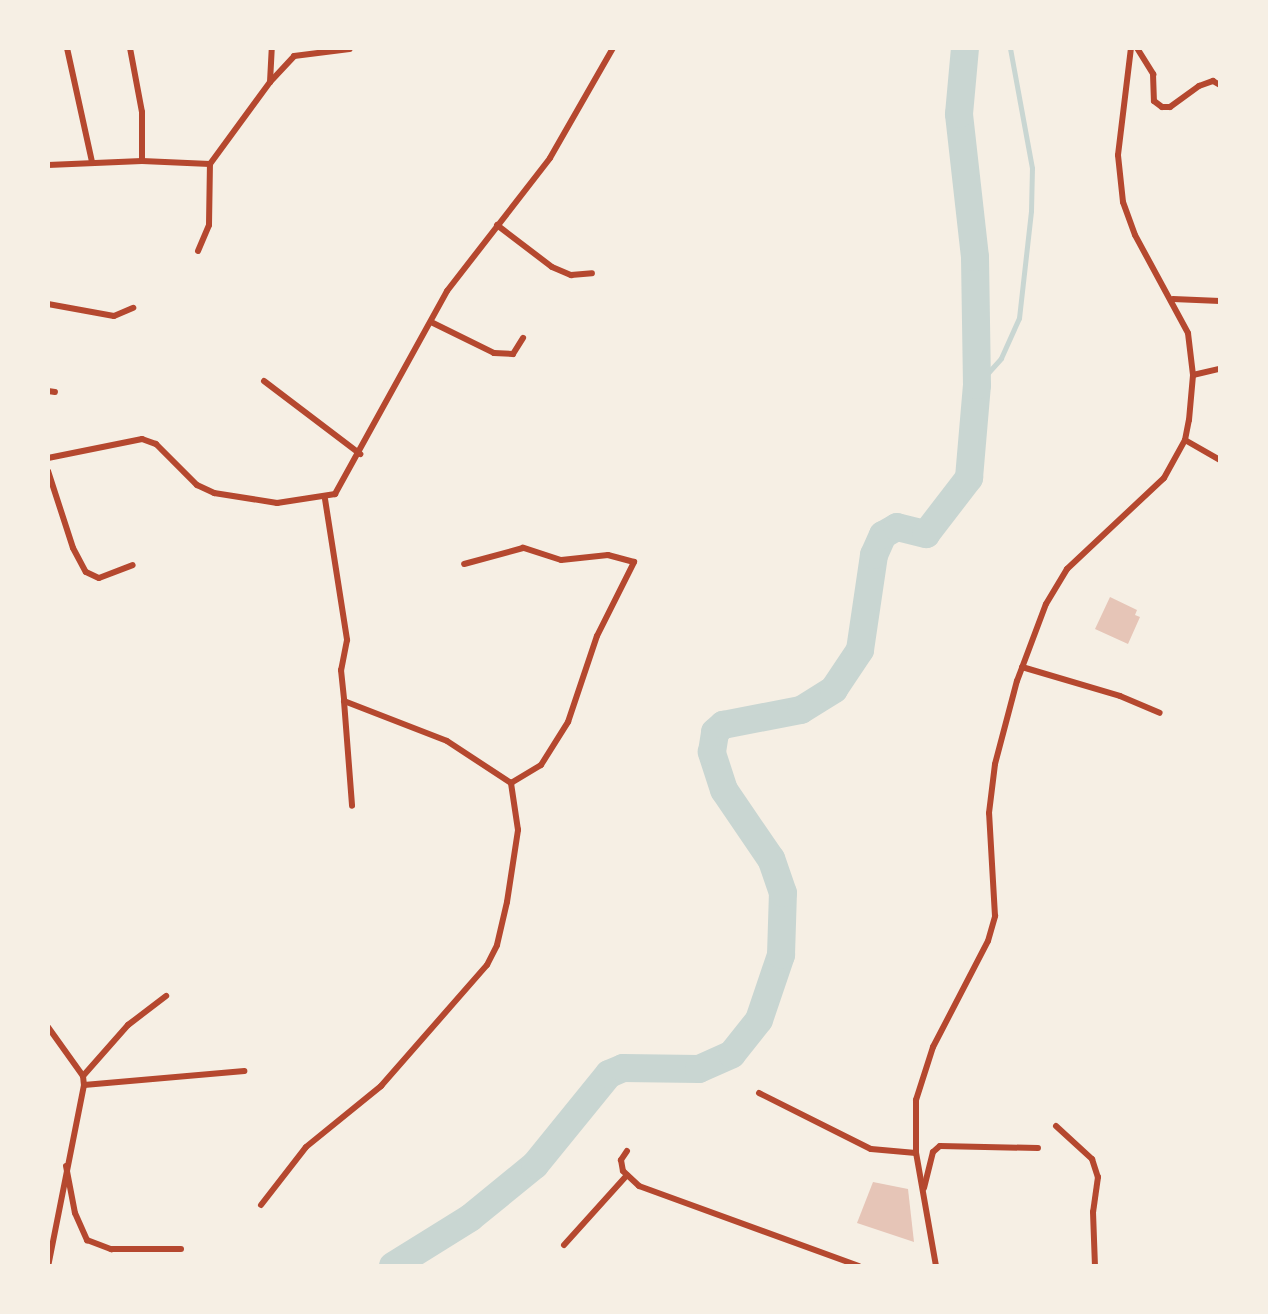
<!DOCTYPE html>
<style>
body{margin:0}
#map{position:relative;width:1268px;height:1314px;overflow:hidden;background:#f6efe4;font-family:Mulish,sans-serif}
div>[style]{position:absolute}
.stream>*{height:5px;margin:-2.5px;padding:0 2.5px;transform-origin:2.5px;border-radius:2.5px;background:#c9d6d2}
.river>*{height:28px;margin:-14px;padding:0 14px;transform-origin:14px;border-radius:14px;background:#c9d6d2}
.building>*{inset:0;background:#e6c5b7}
.minor>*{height:6px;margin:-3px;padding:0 3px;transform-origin:3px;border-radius:3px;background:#b5482f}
span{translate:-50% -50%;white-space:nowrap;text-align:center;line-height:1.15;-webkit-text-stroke:8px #f6efe4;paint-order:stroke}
.frame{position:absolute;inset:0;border:50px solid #f6efe4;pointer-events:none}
</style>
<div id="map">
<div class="stream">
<i style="left:977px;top:385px;width:36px;rotate:-48deg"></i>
<i style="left:1001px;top:358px;width:44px;rotate:-65.8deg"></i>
<i style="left:1019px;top:318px;width:108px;rotate:-83.6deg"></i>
<i style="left:1031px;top:211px;width:43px;rotate:-88.7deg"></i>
<i style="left:1032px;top:168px;width:122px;rotate:-100.4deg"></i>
</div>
<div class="river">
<i style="left:393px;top:1266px;width:91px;rotate:-31.9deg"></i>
<i style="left:470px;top:1218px;width:84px;rotate:-39.2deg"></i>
<i style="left:535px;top:1165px;width:117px;rotate:-50.9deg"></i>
<i style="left:609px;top:1074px;width:15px;rotate:-23deg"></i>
<i style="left:623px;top:1068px;width:76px;rotate:0.8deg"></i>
<i style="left:699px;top:1069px;width:36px;rotate:-24deg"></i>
<i style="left:732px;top:1054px;width:43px;rotate:-51.5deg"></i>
<i style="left:759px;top:1020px;width:69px;rotate:-71.3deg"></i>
<i style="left:781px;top:955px;width:62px;rotate:-88.2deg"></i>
<i style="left:783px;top:893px;width:36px;rotate:-109deg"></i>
<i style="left:771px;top:859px;width:83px;rotate:-124.3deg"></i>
<i style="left:724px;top:790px;width:40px;rotate:-108deg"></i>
<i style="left:712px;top:752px;width:20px;rotate:-81deg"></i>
<i style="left:715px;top:732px;width:11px;rotate:-41deg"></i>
<i style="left:723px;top:725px;width:79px;rotate:-10.9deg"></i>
<i style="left:801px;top:710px;width:39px;rotate:-32deg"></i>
<i style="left:834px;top:689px;width:47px;rotate:-56.3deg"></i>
<i style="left:860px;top:650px;width:96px;rotate:-81.6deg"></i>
<i style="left:874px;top:555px;width:22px;rotate:-66deg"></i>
<i style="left:883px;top:535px;width:16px;rotate:-30deg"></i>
<i style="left:897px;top:527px;width:30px;rotate:14deg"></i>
<i style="left:926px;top:534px;width:71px;rotate:-52.5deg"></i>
<i style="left:969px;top:478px;width:93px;rotate:-85.1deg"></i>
<i style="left:977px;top:385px;width:128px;rotate:-90.9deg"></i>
<i style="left:975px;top:257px;width:144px;rotate:-96.4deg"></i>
<i style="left:959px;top:114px;width:66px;rotate:-84.8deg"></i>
</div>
<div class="building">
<i style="clip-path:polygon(1110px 597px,1137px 610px,1135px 615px,1140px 617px,1128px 644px,1095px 629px)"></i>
<i style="clip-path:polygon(873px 1182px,908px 1189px,914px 1242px,857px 1223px)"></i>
</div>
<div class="minor">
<i style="left:67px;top:48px;width:117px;rotate:77.6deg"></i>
<i style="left:130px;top:48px;width:65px;rotate:79.4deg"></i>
<i style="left:142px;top:112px;width:49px;rotate:90deg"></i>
<i style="left:1137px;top:48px;width:31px;rotate:58deg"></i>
<i style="left:1153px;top:74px;width:27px;rotate:88deg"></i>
<i style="left:1154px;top:101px;width:10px;rotate:37deg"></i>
<i style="left:1162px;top:107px;width:8px"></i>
<i style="left:1170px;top:107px;width:36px;rotate:-36deg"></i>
<i style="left:1199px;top:86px;width:15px;rotate:-20deg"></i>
<i style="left:1213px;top:81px;width:8px;rotate:30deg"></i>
<i style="left:271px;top:81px;width:34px;rotate:-47deg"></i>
<i style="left:294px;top:56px;width:56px;rotate:-7.1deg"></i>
<i style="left:48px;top:165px;width:94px;rotate:-2.4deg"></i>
<i style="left:142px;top:161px;width:68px;rotate:2.5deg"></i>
<i style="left:497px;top:225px;width:69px;rotate:37.4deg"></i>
<i style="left:552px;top:267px;width:21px;rotate:23deg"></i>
<i style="left:571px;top:275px;width:21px;rotate:-5deg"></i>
<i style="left:198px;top:251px;width:28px;rotate:-67deg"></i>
<i style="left:209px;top:225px;width:61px;rotate:-89.1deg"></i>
<i style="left:210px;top:164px;width:102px;rotate:-53.8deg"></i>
<i style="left:270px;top:82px;width:34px;rotate:-87deg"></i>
<i style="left:1173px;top:299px;width:47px;rotate:2.4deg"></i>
<i style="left:48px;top:304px;width:67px;rotate:10.3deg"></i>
<i style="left:114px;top:316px;width:21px;rotate:-23deg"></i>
<i style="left:431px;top:322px;width:70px;rotate:26.2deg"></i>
<i style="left:494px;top:353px;width:19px;rotate:3deg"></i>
<i style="left:513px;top:354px;width:19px;rotate:-58deg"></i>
<i style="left:1193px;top:375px;width:28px;rotate:-13deg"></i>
<i style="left:264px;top:381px;width:121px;rotate:37.2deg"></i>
<i style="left:48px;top:391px;width:7px;rotate:8deg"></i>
<i style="left:1185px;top:440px;width:40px;rotate:29.7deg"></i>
<i style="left:48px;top:458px;width:96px;rotate:-11.4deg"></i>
<i style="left:142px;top:439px;width:15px;rotate:20deg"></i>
<i style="left:156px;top:444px;width:58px;rotate:45deg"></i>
<i style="left:197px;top:485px;width:19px;rotate:25deg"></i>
<i style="left:214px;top:493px;width:64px;rotate:9deg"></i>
<i style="left:277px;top:503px;width:59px;rotate:-8.8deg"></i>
<i style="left:335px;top:494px;width:232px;rotate:-61.1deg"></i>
<i style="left:447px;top:291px;width:168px;rotate:-52.2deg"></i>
<i style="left:550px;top:158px;width:127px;rotate:-60.2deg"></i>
<i style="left:48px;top:471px;width:81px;rotate:72deg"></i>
<i style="left:73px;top:548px;width:27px;rotate:62deg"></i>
<i style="left:86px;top:572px;width:14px;rotate:25deg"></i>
<i style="left:99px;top:578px;width:36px;rotate:-21deg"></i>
<i style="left:325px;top:499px;width:143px;rotate:81.1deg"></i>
<i style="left:347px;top:640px;width:31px;rotate:101deg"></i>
<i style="left:341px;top:670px;width:31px;rotate:84deg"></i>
<i style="left:344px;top:701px;width:110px;rotate:21.2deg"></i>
<i style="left:447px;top:741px;width:77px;rotate:33.3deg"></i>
<i style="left:1022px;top:667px;width:102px;rotate:16.5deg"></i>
<i style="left:1120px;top:696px;width:43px;rotate:23deg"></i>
<i style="left:344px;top:701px;width:105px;rotate:85.6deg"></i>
<i style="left:48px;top:1027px;width:60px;rotate:54.5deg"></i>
<i style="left:83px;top:1076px;width:9px;rotate:84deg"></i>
<i style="left:84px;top:1085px;width:185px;rotate:101.2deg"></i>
<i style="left:83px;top:1076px;width:68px;rotate:-48.6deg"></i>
<i style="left:128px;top:1025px;width:48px;rotate:-37.3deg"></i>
<i style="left:84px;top:1085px;width:161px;rotate:-5deg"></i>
<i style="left:759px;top:1093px;width:125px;rotate:26.6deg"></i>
<i style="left:871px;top:1149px;width:45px;rotate:5.1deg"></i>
<i style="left:1056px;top:1126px;width:49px;rotate:42.5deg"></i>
<i style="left:1092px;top:1159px;width:19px;rotate:72deg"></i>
<i style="left:1098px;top:1177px;width:35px;rotate:98deg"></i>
<i style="left:1093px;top:1212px;width:54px;rotate:87.9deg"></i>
<i style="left:627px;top:1151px;width:11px;rotate:124deg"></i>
<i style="left:621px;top:1160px;width:11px;rotate:80deg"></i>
<i style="left:623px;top:1171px;width:22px;rotate:43deg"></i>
<i style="left:639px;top:1186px;width:234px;rotate:20deg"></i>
<i style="left:66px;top:1166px;width:48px;rotate:79.2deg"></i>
<i style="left:75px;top:1213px;width:30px;rotate:66deg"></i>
<i style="left:87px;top:1240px;width:26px;rotate:21deg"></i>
<i style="left:111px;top:1249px;width:70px"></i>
<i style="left:924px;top:1188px;width:37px;rotate:-76deg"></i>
<i style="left:933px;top:1152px;width:9px;rotate:-41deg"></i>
<i style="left:940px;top:1146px;width:98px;rotate:1.2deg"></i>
<i style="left:261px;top:1205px;width:73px;rotate:-52.2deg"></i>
<i style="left:306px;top:1147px;width:97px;rotate:-39.1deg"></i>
<i style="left:381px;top:1086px;width:161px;rotate:-48.8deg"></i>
<i style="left:487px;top:965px;width:22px;rotate:-63deg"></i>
<i style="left:497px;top:945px;width:44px;rotate:-76.9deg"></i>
<i style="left:507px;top:902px;width:73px;rotate:-81.3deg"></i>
<i style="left:518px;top:830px;width:48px;rotate:-98.5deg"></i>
<i style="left:511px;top:783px;width:35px;rotate:-31deg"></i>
<i style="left:541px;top:765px;width:51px;rotate:-57.9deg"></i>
<i style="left:568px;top:722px;width:91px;rotate:-71.4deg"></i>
<i style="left:597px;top:636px;width:83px;rotate:-63.4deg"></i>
<i style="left:634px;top:562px;width:27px;rotate:-165deg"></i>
<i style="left:608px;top:555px;width:47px;rotate:173.9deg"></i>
<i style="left:561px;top:560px;width:40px;rotate:-162deg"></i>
<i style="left:523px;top:548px;width:61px;rotate:164.8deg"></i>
<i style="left:564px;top:1245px;width:94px;rotate:-48deg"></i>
<i style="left:936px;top:1266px;width:115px;rotate:-100deg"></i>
<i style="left:916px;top:1153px;width:53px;rotate:-90deg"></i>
<i style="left:916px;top:1100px;width:56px;rotate:-72.2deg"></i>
<i style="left:933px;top:1047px;width:119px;rotate:-62.6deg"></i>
<i style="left:988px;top:941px;width:26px;rotate:-74deg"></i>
<i style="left:995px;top:916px;width:103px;rotate:-93.3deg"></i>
<i style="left:989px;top:813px;width:49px;rotate:-83deg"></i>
<i style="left:995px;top:764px;width:86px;rotate:-75.2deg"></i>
<i style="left:1017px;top:681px;width:82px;rotate:-69.4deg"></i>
<i style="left:1046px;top:604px;width:41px;rotate:-59deg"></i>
<i style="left:1067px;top:569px;width:133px;rotate:-43.2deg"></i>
<i style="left:1164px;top:478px;width:43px;rotate:-61.1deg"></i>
<i style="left:1185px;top:440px;width:20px;rotate:-79deg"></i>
<i style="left:1189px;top:420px;width:45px;rotate:-84.9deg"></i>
<i style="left:1193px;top:375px;width:42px;rotate:-96.8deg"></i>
<i style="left:1188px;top:333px;width:111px;rotate:-118.4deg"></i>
<i style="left:1135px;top:235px;width:35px;rotate:-110deg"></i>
<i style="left:1123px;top:202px;width:47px;rotate:-96.1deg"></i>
<i style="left:1118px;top:155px;width:108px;rotate:-83.1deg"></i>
</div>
<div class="frame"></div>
</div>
